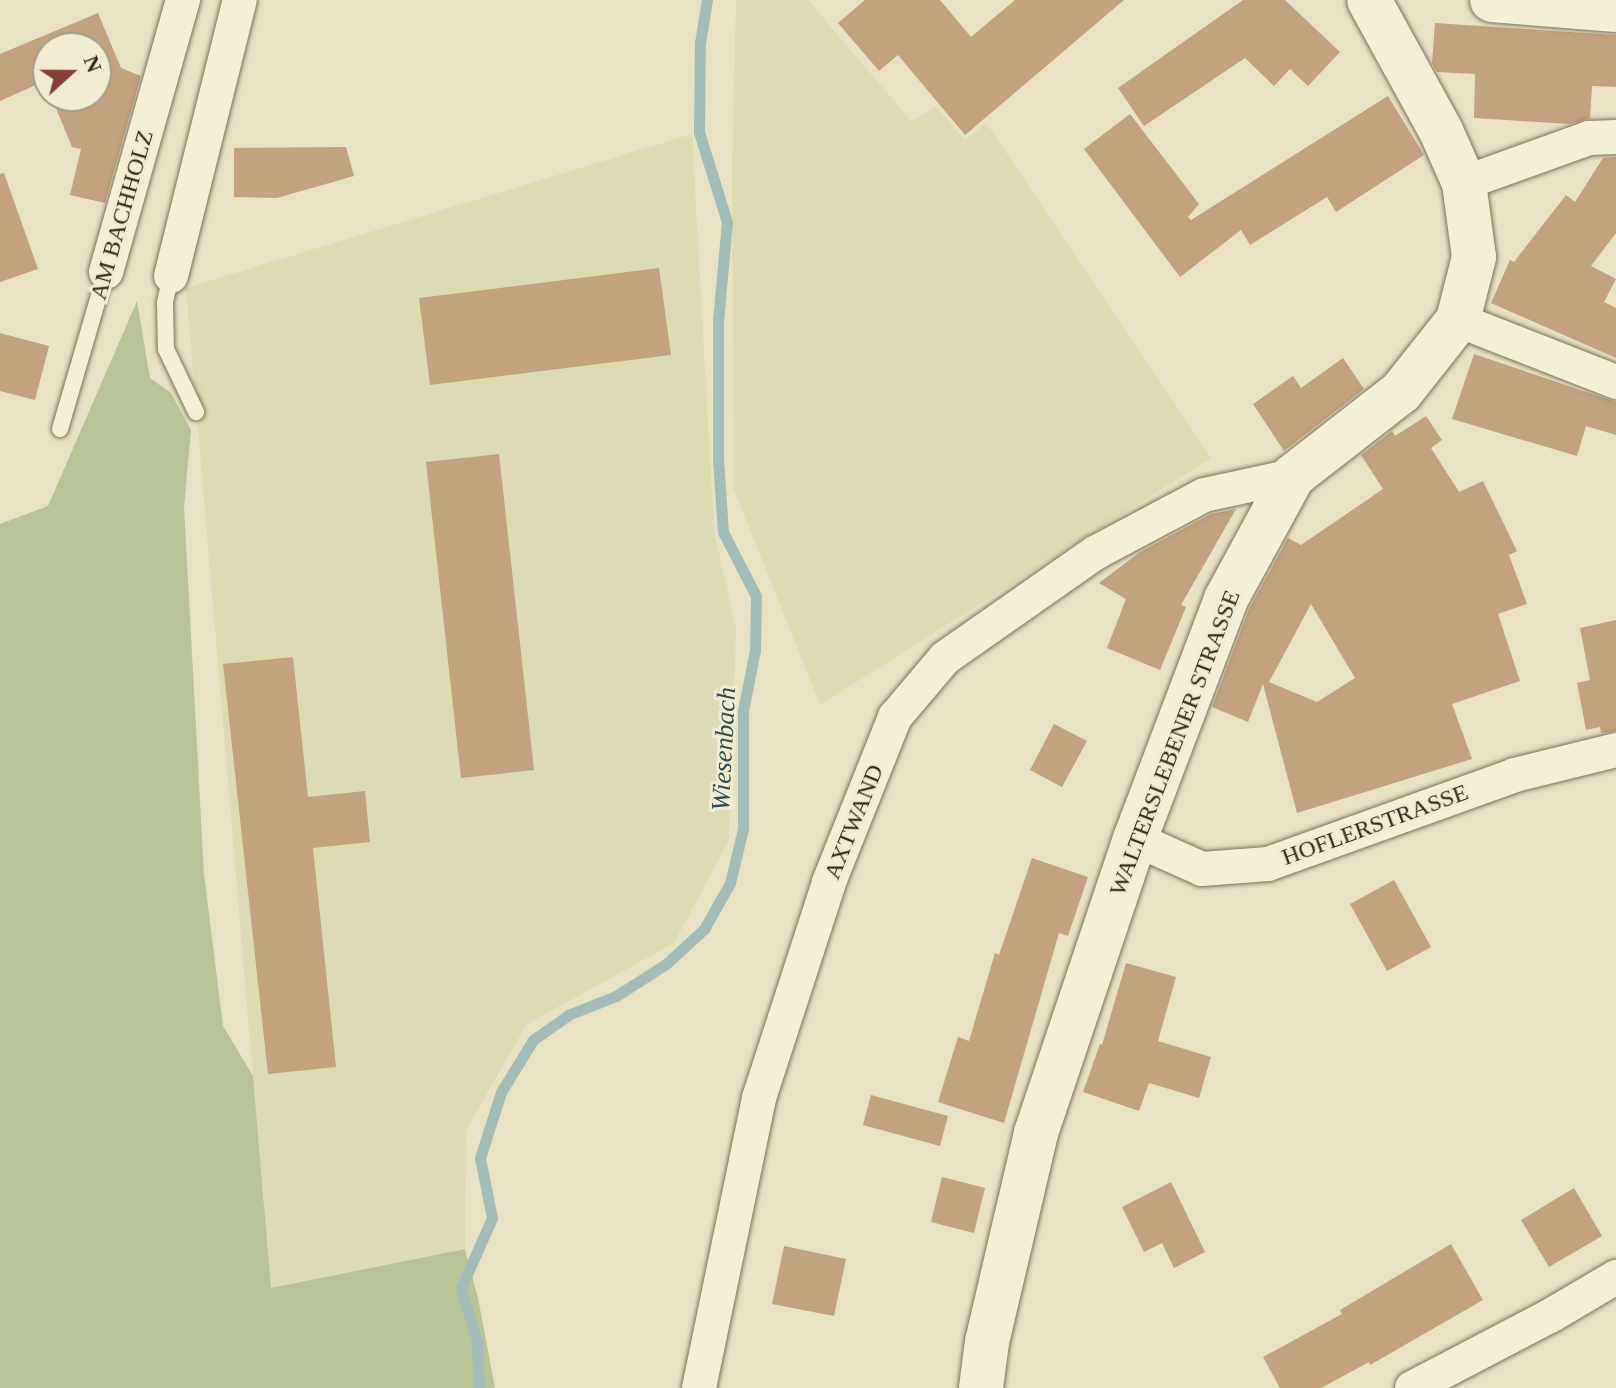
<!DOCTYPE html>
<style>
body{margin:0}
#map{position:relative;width:1616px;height:1388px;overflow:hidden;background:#e7e2c3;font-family:"Times New Roman",serif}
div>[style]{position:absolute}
.farmland>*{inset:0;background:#dcdbb1}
.green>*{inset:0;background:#b8c498}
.stream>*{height:11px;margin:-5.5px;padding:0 5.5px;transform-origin:5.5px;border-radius:5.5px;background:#a4bbb7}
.building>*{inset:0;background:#c1a37d}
.roads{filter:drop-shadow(0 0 2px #7f745c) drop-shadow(0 0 2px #7f745c)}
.lane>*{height:16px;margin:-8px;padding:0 8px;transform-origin:8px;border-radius:8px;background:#f3efd4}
.street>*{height:34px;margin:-17px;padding:0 17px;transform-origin:17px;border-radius:17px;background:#f3efd4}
.secondary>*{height:44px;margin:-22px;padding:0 22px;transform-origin:22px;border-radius:22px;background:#f3efd4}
span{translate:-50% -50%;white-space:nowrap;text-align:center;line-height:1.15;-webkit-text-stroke:6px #f0ebd1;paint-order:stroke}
.street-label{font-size:24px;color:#312a1e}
.water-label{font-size:26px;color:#2f4c4f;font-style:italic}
.north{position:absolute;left:32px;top:32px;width:80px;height:80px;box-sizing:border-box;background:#f0ebd1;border:2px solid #a49e89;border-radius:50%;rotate:69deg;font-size:22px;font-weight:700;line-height:32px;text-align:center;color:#312a1e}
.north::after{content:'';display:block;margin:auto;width:28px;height:36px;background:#863f34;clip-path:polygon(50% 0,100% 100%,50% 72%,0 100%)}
</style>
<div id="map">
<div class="farmland">
<i style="clip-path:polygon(736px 0,808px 0,911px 121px,936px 107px,965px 140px,987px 124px,1211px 458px,820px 705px,734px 490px,732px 171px)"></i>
<i style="clip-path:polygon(692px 134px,714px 531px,736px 629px,729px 840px,674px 943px,527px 1024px,466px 1130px,465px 1249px,271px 1288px,186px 288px)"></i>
</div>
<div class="green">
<i style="clip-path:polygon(137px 301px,150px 378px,171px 393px,191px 430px,184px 507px,204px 874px,223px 1026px,253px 1076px,271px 1288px,465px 1249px,478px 1298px,495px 1388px,0 1388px,0 524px,48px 506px)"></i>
</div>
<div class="stream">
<i style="left:479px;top:1388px;width:46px;rotate:-92.5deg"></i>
<i style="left:477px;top:1342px;width:56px;rotate:-106.5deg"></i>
<i style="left:461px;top:1288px;width:77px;rotate:-66.1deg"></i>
<i style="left:492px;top:1218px;width:61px;rotate:-101.3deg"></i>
<i style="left:480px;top:1158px;width:69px;rotate:-72.3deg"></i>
<i style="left:501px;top:1092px;width:61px;rotate:-58.4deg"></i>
<i style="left:533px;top:1040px;width:45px;rotate:-35.1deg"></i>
<i style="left:570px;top:1014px;width:49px;rotate:-21.4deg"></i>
<i style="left:616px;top:996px;width:59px;rotate:-32.6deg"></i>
<i style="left:666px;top:964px;width:52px;rotate:-42.6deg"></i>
<i style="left:704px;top:929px;width:53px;rotate:-60.5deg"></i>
<i style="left:730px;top:883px;width:56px;rotate:-76.5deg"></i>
<i style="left:743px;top:829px;width:118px;rotate:-90deg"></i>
<i style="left:743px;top:711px;width:62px;rotate:-78.9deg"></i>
<i style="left:755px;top:650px;width:54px;rotate:-88.9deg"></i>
<i style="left:756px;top:596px;width:72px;rotate:-117.3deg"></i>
<i style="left:723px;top:532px;width:73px;rotate:-93.9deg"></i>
<i style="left:718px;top:459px;width:137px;rotate:-90deg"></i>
<i style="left:718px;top:322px;width:100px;rotate:-84.9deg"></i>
<i style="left:727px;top:222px;width:94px;rotate:-107.3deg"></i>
<i style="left:699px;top:132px;width:89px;rotate:-89.4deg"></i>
<i style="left:700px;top:43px;width:44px;rotate:-80.8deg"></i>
</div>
<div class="building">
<i style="clip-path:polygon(865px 0,940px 0,971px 37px,1015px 0,1124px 0,965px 135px,898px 55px,879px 71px,838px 23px)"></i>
<i style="clip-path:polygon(1243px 0,1285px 0,1340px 52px,1308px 86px,1290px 69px,1274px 86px,1245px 58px,1144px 126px,1118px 88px)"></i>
<i style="clip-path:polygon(98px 13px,121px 68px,141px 76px,105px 203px,70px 195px,81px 149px,72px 147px,51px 96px,96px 96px,96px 48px,48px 48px,48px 88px,45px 81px,0 101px,0 54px)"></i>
<i style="clip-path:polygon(1435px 23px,1616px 35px,1616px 87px,1592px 86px,1590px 118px,1570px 124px,1474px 118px,1475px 74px,1437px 72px,1432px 63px)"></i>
<i style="clip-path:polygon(1388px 96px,1424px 155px,1336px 212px,1327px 197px,1250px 245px,1241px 230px,1180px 277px,1084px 149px,1130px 114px,1199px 204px,1188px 217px,1191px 220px)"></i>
<i style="clip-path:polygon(346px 147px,354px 176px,277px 198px,234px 197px,234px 148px)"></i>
<i style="clip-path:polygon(1616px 157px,1616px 233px,1591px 266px,1616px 279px,1604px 302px,1616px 308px,1616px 358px,1491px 303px,1510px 260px,1514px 262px,1566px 195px,1575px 202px,1603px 158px)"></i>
<i style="clip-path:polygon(4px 173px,38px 269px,0 282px,0 174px)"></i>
<i style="clip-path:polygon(659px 268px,671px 355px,430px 385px,419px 298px)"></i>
<i style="clip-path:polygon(0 333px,49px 346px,35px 400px,0 391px)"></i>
<i style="clip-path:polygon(1474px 354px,1616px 402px,1616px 435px,1586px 426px,1577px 456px,1452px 419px)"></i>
<i style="clip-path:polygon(1343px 358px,1364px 389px,1284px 451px,1253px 404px,1293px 376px,1301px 388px)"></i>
<i style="clip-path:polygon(evenodd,1426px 416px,1442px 440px,1431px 448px,1459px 492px,1483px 481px,1517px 551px,1509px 555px,1527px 604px,1498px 614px,1520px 681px,1452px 704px,1472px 759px,1297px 813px,1263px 684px,1248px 722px,1212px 707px,1249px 609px,1288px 538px,1301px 545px,1383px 489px,1361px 455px,1392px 431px,1395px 436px,1426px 416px,1311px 604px,1355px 678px,1317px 702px,1269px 682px,1311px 604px)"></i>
<i style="clip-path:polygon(499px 454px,534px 770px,461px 778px,426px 462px)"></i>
<i style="clip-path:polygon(1236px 509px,1181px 605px,1186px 607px,1160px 670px,1107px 648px,1126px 599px,1099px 583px,1140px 552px,1211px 514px)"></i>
<i style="clip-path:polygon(1616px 620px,1616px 731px,1601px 733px,1600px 727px,1586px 730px,1577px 683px,1590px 680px,1580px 628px)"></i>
<i style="clip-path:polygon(293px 657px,308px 797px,365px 791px,370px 842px,313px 848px,336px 1067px,268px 1074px,223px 664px)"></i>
<i style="clip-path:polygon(1054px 724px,1087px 741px,1062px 787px,1030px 770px)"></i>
<i style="clip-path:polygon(1032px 858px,1088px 877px,1068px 936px,1059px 933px,1004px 1123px,938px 1102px,958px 1037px,969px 1041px,995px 953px,999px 955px)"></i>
<i style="clip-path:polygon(1394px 880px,1431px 947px,1387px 971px,1350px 904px)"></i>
<i style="clip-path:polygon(1126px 963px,1176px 977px,1158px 1041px,1211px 1057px,1199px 1098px,1149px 1083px,1139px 1111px,1083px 1092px,1100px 1044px,1102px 1045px)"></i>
<i style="clip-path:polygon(871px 1095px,948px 1116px,940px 1146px,863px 1125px)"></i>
<i style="clip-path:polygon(942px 1177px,985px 1188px,974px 1233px,931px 1222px)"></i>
<i style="clip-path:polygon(1171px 1182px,1205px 1252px,1174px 1268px,1162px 1243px,1144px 1252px,1122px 1207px)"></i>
<i style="clip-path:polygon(1574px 1188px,1602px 1236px,1549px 1267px,1521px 1220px)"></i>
<i style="clip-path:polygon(1451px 1244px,1483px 1300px,1370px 1365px,1369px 1362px,1321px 1388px,1280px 1388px,1263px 1357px,1342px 1314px,1340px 1310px)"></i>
<i style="clip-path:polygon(784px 1246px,846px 1259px,834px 1316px,772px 1304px)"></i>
</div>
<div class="roads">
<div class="lane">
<i style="left:171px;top:276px;width:28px;rotate:103deg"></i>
<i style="left:165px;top:303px;width:46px;rotate:88.8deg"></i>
<i style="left:166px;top:349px;width:70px;rotate:64.5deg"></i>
<i style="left:60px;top:429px;width:164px;rotate:-73.7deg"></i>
</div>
<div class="street">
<i style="left:1464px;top:183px;width:133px;rotate:-19.8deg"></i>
<i style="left:1589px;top:138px;width:27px;rotate:-2deg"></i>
<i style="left:106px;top:272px;width:283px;rotate:-74.2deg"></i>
<i style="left:171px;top:276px;width:284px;rotate:-76deg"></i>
<i style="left:1458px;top:320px;width:170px;rotate:21.4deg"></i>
<i style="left:1135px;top:839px;width:73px;rotate:24.1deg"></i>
<i style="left:1202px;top:869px;width:66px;rotate:-4.3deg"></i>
<i style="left:1268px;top:864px;width:263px;rotate:-19.8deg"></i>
<i style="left:1515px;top:775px;width:104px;rotate:-13.9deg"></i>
<i style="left:699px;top:1388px;width:296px;rotate:-78.3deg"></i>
<i style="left:759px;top:1098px;width:227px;rotate:-72deg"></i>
<i style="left:829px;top:882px;width:178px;rotate:-68.2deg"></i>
<i style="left:895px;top:717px;width:77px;rotate:-49.7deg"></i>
<i style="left:945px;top:658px;width:183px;rotate:-35deg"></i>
<i style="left:1095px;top:553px;width:123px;rotate:-28deg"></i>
<i style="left:1204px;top:495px;width:91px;rotate:-12.1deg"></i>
<i style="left:1412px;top:1388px;width:156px;rotate:-27.6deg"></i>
<i style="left:1550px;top:1316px;width:77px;rotate:-30.6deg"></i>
</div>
<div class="secondary">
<i style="left:1492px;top:0;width:124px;rotate:4.6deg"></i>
<i style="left:981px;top:1388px;width:46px;rotate:-82.6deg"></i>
<i style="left:987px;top:1342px;width:215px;rotate:-76.8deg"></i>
<i style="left:1036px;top:1133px;width:310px;rotate:-71.4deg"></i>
<i style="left:1135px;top:839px;width:257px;rotate:-69.2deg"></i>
<i style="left:1226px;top:599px;width:140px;rotate:-61.4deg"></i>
<i style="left:1293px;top:476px;width:137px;rotate:-37.9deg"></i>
<i style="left:1401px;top:392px;width:92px;rotate:-51.6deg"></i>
<i style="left:1458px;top:320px;width:65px;rotate:-75.7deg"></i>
<i style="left:1474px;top:257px;width:75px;rotate:-97.7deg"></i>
<i style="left:1464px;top:183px;width:57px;rotate:-113.9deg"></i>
<i style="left:1441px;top:131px;width:149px;rotate:-118.8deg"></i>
</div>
</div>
<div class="street-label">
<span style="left:122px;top:215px;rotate:-74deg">AM BACHHOLZ</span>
<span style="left:1175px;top:743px;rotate:-69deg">WALTERSLEBENER STRASSE</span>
<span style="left:854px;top:822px;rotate:-68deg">AXTWAND</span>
<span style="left:1375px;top:825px;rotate:-20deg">HOFLERSTRASSE</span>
</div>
<div class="water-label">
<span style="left:724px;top:749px;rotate:-87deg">Wiesenbach</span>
</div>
<div class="north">N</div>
</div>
